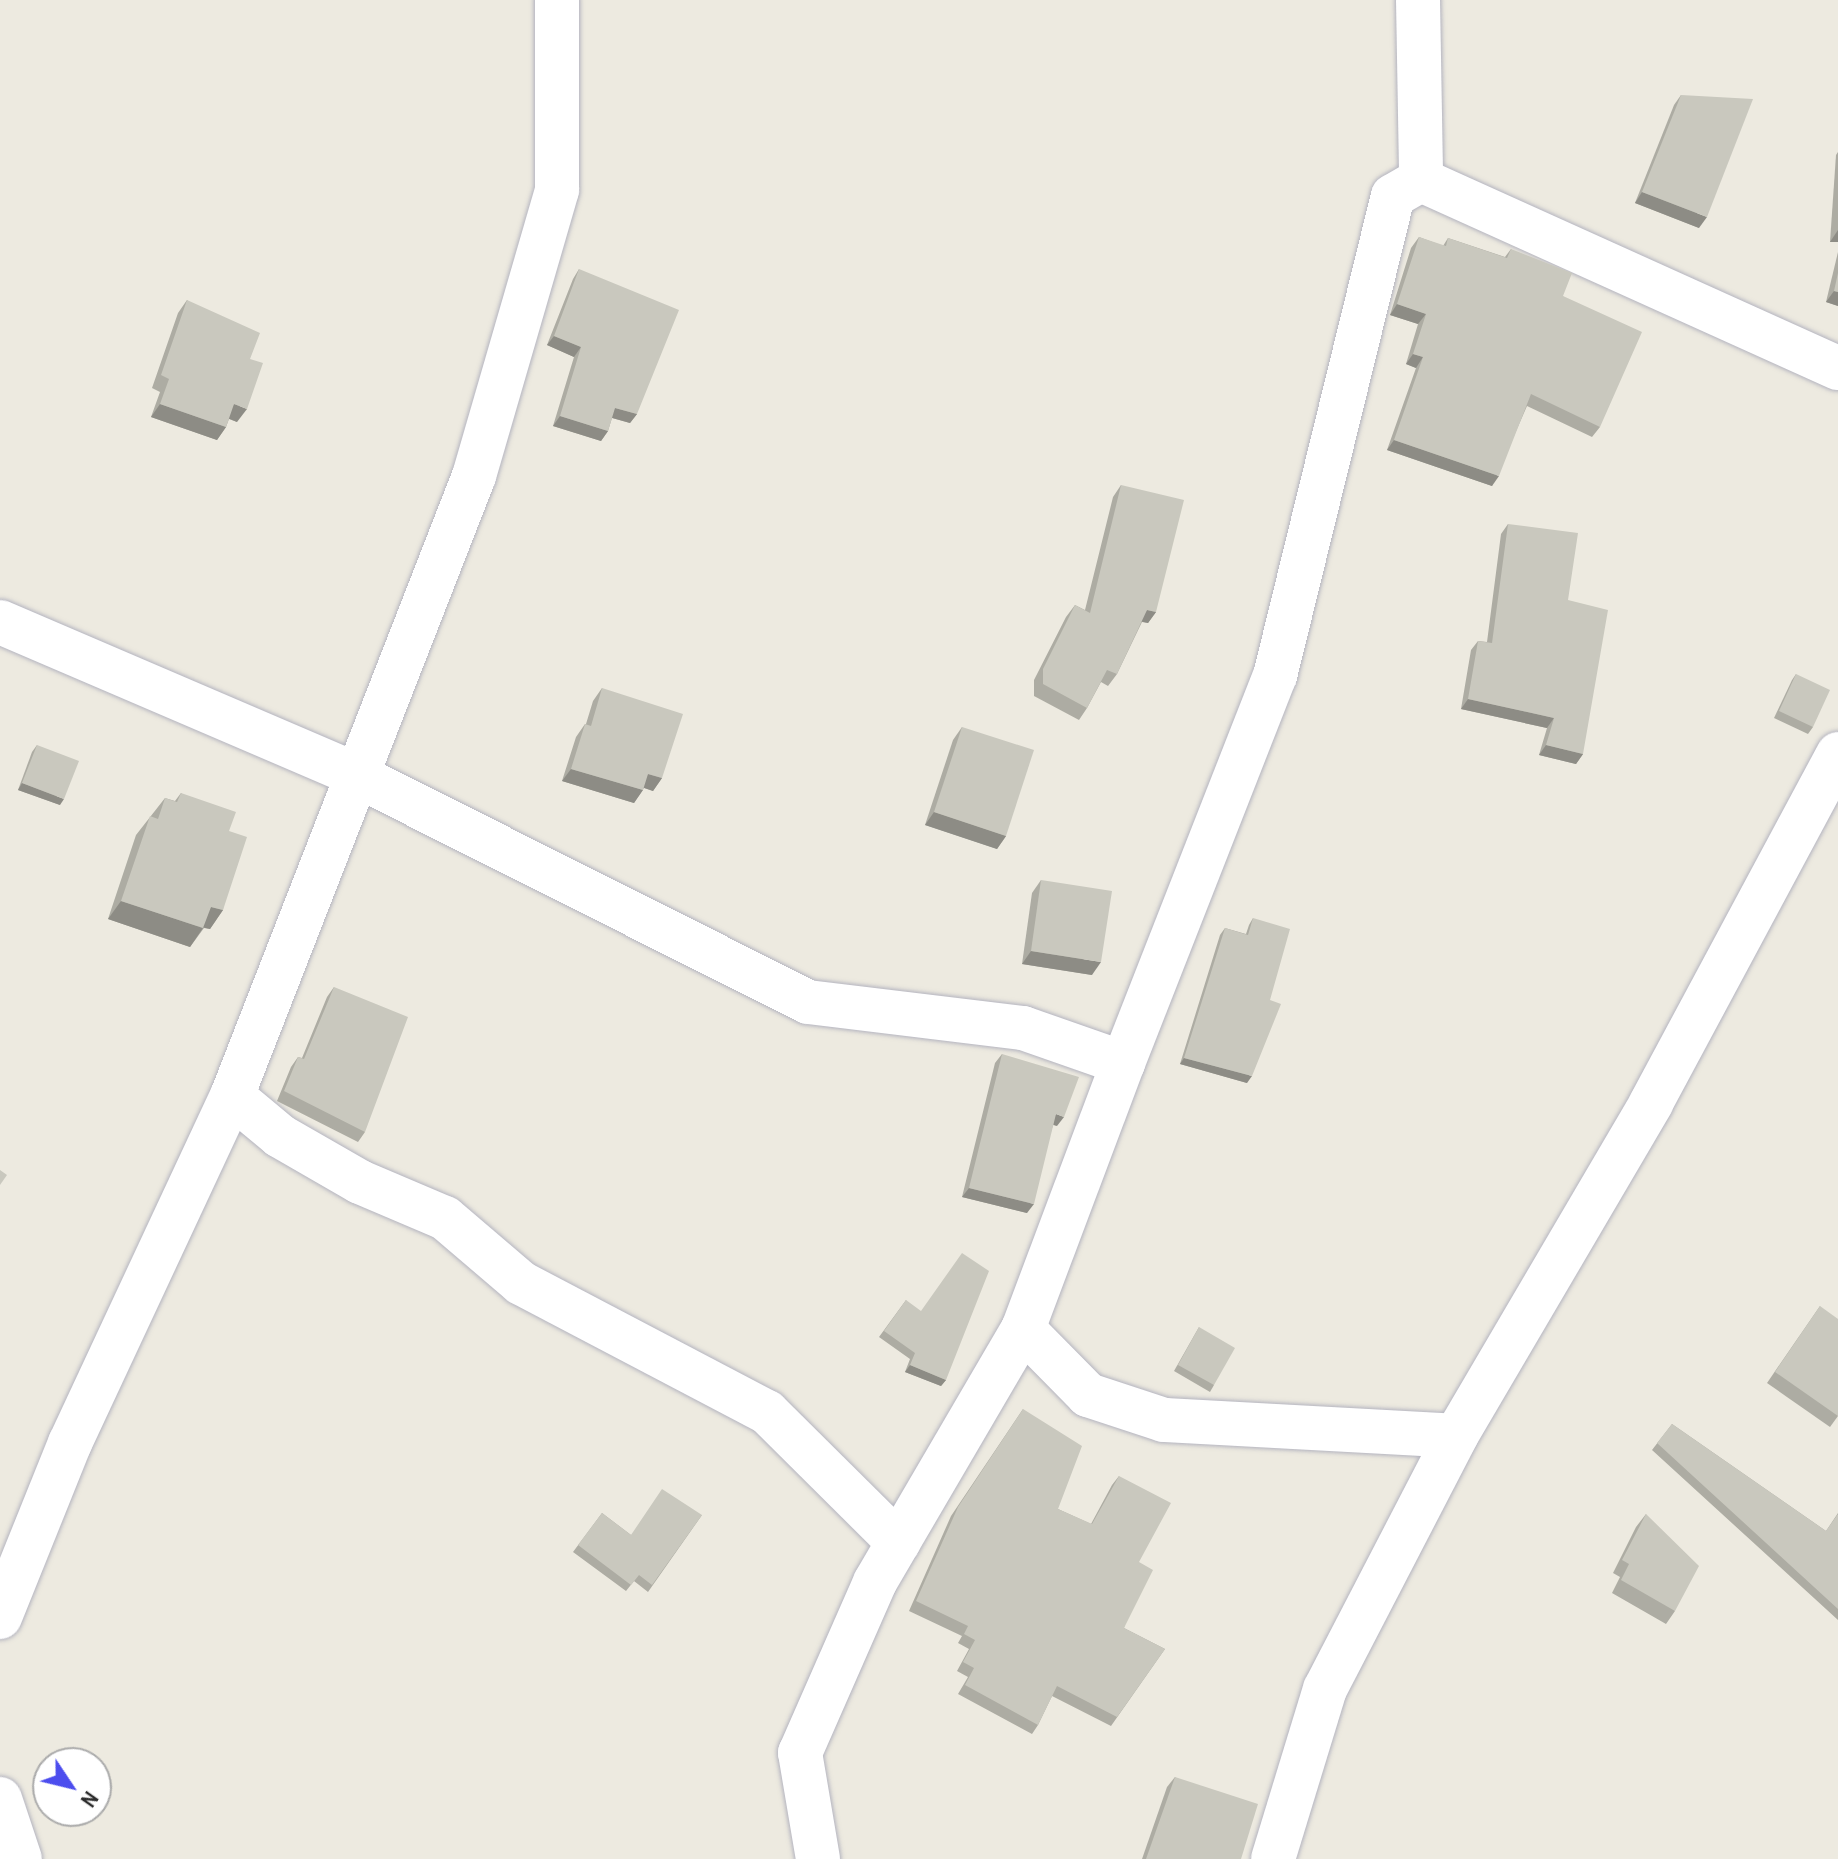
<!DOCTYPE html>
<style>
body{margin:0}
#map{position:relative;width:1838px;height:1859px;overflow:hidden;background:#edeae0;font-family:"Archivo Narrow",sans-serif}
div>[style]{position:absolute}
.roads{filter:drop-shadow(0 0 2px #b4b4bf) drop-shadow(0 0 2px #b4b4bf)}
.minor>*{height:44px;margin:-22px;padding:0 22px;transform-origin:22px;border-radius:22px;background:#fff}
.wall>*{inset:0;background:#adaca3}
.shaded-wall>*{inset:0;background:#8d8c85}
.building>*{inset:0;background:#c9c8be}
span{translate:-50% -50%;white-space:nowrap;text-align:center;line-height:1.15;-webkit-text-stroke:7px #fff;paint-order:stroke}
.north{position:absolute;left:32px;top:1747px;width:80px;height:80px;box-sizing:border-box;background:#fff;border:2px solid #ababab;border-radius:50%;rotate:125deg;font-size:22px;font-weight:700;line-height:32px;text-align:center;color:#2d2d2d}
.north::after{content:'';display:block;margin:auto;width:28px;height:36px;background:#4c4dee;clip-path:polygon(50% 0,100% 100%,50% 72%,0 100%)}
</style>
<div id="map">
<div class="roads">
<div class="minor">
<i style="left:1418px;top:0;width:180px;rotate:89deg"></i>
<i style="left:0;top:622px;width:383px;rotate:23.2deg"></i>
<i style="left:352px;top:773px;width:510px;rotate:26.67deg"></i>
<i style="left:808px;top:1002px;width:217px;rotate:6.9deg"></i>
<i style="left:1023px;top:1028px;width:106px;rotate:19.3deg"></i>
<i style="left:1123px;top:1063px;width:416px;rotate:-68.6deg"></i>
<i style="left:1275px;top:676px;width:494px;rotate:-76.2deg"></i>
<i style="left:1393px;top:196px;width:32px;rotate:-30deg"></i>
<i style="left:1421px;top:180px;width:457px;rotate:24.3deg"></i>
<i style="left:232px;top:1096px;width:62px;rotate:39.8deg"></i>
<i style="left:280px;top:1136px;width:92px;rotate:29.9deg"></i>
<i style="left:360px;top:1182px;width:92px;rotate:23deg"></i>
<i style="left:445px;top:1218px;width:100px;rotate:40.5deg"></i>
<i style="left:521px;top:1283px;width:278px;rotate:27.7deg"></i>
<i style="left:767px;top:1412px;width:185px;rotate:44.8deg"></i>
<i style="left:1023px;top:1329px;width:93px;rotate:45.4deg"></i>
<i style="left:1088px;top:1395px;width:80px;rotate:18.2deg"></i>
<i style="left:1164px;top:1420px;width:292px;rotate:3.1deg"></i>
<i style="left:0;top:1617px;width:188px;rotate:-68.1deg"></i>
<i style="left:70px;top:1443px;width:383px;rotate:-65deg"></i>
<i style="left:232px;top:1096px;width:666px;rotate:-68.68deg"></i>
<i style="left:474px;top:476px;width:298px;rotate:-73.8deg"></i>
<i style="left:557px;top:190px;width:190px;rotate:-90deg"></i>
<i style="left:0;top:1799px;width:63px;rotate:71.6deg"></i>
<i style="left:818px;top:1859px;width:108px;rotate:-99.6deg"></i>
<i style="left:800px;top:1753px;width:187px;rotate:-66.3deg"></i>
<i style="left:875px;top:1582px;width:293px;rotate:-59.7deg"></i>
<i style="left:1023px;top:1329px;width:284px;rotate:-69.4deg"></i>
<i style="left:1273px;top:1859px;width:178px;rotate:-73deg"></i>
<i style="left:1325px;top:1689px;width:285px;rotate:-62.6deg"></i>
<i style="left:1456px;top:1436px;width:386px;rotate:-59.6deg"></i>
<i style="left:1651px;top:1103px;width:396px;rotate:-61.8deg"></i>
</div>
</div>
<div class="wall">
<i style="clip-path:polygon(1681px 95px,1699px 228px,1635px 203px,1674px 105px)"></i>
<i style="clip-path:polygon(1838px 152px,1838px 242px,1830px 242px,1836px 155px)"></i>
<i style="clip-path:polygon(1419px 237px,1443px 246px,1448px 238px,1505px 257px,1511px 249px,1563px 296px,1600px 427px,1592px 437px,1527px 406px,1492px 486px,1387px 450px,1416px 368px,1406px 364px,1418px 324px,1390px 315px,1411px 248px)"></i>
<i style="clip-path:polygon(1838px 252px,1838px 306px,1826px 302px)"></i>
<i style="clip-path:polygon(579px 269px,637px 414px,630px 423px,612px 418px,608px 431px,601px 441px,553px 426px,574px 357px,547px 345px,573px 279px)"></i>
<i style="clip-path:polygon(187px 300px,250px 359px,237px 422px,229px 419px,226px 427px,217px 440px,151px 417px,160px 392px,152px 388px,178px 313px)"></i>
<i style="clip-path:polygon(1121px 485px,1156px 612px,1148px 623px,1142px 622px,1117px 674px,1108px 686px,1101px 682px,1087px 708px,1079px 720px,1034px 696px,1034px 680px,1066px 617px,1075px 605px,1085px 610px,1113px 497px)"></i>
<i style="clip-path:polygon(1508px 524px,1568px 600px,1583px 754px,1576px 764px,1539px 755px,1547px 728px,1461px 709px,1471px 650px,1478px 641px,1487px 642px,1501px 534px)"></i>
<i style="clip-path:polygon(1796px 674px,1813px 727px,1808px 734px,1774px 718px,1792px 680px)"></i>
<i style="clip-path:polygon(602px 688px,662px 778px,653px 791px,644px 788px,634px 803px,562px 781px,576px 737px,585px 724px,586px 724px,593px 701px)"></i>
<i style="clip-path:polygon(962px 727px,1006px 836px,997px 849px,925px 825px,953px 740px)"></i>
<i style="clip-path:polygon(37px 745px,60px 805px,18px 790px,32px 752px)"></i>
<i style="clip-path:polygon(181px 793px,229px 831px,223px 910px,210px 929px,204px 928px,190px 947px,108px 919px,136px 835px,165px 798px,175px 801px)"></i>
<i style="clip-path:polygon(1041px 880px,1092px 975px,1022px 964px,1032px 893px)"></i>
<i style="clip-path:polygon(1253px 918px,1270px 1000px,1247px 1083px,1180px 1064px,1220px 935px,1225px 928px,1246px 934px,1249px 925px)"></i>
<i style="clip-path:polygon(334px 987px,365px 1132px,358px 1142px,277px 1101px,291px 1067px,298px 1057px,302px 1058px,327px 997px)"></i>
<i style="clip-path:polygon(1002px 1054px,1057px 1126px,1053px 1125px,1027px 1213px,962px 1197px,995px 1063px)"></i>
<i style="clip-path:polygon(906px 1300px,946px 1380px,941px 1386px,905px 1372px,910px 1359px,879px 1337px)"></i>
<i style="clip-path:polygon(1820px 1306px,1838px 1416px,1830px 1427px,1767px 1383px)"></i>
<i style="clip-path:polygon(1199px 1327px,1214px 1385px,1210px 1392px,1174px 1371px)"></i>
<i style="clip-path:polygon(1023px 1409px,1058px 1509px,1091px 1524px,1112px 1485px,1119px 1476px,1139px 1562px,1124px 1628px,1165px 1649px,1111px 1726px,1052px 1696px,1038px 1725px,1032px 1734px,958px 1694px,968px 1677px,957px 1671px,969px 1649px,958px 1643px,962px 1636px,909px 1611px,951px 1516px)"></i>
<i style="clip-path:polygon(1672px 1424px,1826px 1531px,1838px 1513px,1838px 1620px,1652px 1450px)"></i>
<i style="clip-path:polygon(602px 1513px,631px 1535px,702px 1515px,648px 1592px,634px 1581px,626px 1591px,573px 1552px)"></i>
<i style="clip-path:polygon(1646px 1514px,1675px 1611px,1666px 1624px,1612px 1593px,1620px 1577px,1613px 1573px,1636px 1527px)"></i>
<i style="clip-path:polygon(1175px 1777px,1241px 1859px,1142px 1859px,1167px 1787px)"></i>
</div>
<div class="shaded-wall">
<i style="clip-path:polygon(1642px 192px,1707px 217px,1699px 228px,1635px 203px)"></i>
<i style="clip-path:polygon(1838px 230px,1838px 242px,1830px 242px)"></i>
<i style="clip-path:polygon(1834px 291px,1838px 292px,1838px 306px,1826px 302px)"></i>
<i style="clip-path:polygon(1397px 304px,1426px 314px,1418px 324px,1390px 315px)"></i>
<i style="clip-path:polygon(554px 336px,581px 347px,574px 357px,547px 345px)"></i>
<i style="clip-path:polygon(1413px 354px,1423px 357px,1416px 368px,1406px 364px)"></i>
<i style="clip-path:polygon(160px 404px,226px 427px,217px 440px,151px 417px)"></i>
<i style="clip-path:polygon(234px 404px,247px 409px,237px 422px,225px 417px)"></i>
<i style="clip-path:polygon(615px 408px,637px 414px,630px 423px,609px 417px)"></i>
<i style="clip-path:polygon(560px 416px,608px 431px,601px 441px,553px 426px)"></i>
<i style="clip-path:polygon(1394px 440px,1499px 476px,1492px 486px,1387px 450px)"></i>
<i style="clip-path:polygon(1147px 610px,1156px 612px,1148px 623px,1139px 621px)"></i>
<i style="clip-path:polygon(1468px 699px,1554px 718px,1547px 728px,1461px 709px)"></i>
<i style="clip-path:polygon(1546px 745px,1583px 754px,1576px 764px,1539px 755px)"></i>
<i style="clip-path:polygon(571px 769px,643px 790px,634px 803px,562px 781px)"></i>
<i style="clip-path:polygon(648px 774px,662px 778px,653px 791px,639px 786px)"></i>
<i style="clip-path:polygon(22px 783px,64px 799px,60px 805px,18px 790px)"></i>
<i style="clip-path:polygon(934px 812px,1006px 836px,997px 849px,925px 825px)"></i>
<i style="clip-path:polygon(121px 901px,203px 928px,190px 947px,108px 919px)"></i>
<i style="clip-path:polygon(211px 907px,223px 910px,210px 929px,197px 926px)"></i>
<i style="clip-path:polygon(1031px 951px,1101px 962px,1092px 975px,1022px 964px)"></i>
<i style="clip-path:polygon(1184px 1058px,1252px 1076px,1247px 1083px,1180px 1064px)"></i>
<i style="clip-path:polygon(1056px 1114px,1064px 1117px,1057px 1126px,1049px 1123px)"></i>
<i style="clip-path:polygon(969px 1188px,1034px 1204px,1027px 1213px,962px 1197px)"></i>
<i style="clip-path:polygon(910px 1365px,946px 1380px,941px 1386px,905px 1372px)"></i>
</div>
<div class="building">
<i style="clip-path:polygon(1681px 95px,1753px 99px,1707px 217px,1642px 192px)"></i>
<i style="clip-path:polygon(1419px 237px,1446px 246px,1448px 238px,1507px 258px,1511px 249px,1572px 273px,1563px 296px,1642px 332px,1600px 427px,1531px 394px,1499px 476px,1394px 440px,1423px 357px,1413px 354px,1426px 314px,1397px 304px)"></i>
<i style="clip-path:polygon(579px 269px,679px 310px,637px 414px,615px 408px,608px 431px,560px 416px,581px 347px,554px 336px)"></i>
<i style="clip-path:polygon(1838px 273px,1838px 292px,1834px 291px)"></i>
<i style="clip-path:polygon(187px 300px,260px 333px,250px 359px,263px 363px,247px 409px,234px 404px,226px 427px,160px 404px,169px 379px,161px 375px)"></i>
<i style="clip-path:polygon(1121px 485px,1184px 500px,1156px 612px,1147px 610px,1117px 674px,1107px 670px,1087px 708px,1043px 684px,1043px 669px,1075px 605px,1090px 613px)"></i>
<i style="clip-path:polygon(1508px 524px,1578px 533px,1568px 600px,1608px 610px,1583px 754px,1546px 745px,1554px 718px,1468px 699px,1478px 641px,1492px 643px)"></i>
<i style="clip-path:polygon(1796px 674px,1830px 690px,1813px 727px,1779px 711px)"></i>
<i style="clip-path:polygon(602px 688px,683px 714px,662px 778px,648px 774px,643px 790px,571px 769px,585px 724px,591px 726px)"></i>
<i style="clip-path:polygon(962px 727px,1034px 750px,1006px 836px,934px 812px)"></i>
<i style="clip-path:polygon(37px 745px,79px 761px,64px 799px,22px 783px)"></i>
<i style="clip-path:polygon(181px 793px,236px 812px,229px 831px,247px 837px,223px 910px,211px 907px,203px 928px,121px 901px,150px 816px,158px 819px,165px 798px,177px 802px)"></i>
<i style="clip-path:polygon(1041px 880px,1112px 891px,1101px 962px,1031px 951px)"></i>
<i style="clip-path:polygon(1253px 918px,1290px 929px,1270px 1000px,1281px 1004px,1252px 1076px,1184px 1058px,1225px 928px,1248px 935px)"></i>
<i style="clip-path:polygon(334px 987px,408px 1017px,365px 1132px,284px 1091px,298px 1057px,304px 1059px)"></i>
<i style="clip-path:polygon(1002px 1054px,1079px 1077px,1064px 1117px,1056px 1114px,1034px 1204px,969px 1188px)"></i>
<i style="clip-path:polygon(0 1170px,7px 1175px,0 1185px)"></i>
<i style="clip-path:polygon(962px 1253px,989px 1271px,946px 1380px,910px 1365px,915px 1353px,884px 1331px,906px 1300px,921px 1311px)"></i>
<i style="clip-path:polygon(1820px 1306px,1838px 1319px,1838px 1416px,1775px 1372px)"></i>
<i style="clip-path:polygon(1199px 1327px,1235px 1348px,1214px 1385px,1178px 1365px)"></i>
<i style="clip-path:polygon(1023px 1409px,1082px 1446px,1058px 1509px,1092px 1524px,1119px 1476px,1171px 1503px,1139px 1562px,1153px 1570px,1124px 1628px,1165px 1649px,1117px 1717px,1057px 1686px,1038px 1725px,965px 1685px,974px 1668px,963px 1662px,975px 1640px,964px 1634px,968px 1626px,916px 1601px,958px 1507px)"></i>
<i style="clip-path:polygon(1672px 1424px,1826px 1531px,1838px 1514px,1838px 1609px,1657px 1443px)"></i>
<i style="clip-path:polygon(662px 1489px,702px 1515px,652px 1585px,639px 1575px,631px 1585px,578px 1545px,602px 1513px,631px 1535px)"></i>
<i style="clip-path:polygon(1646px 1514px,1699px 1566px,1675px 1611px,1621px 1580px,1629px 1564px,1622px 1560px)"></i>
<i style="clip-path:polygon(1175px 1777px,1258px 1804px,1241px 1859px,1146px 1859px)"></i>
</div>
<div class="north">N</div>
</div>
